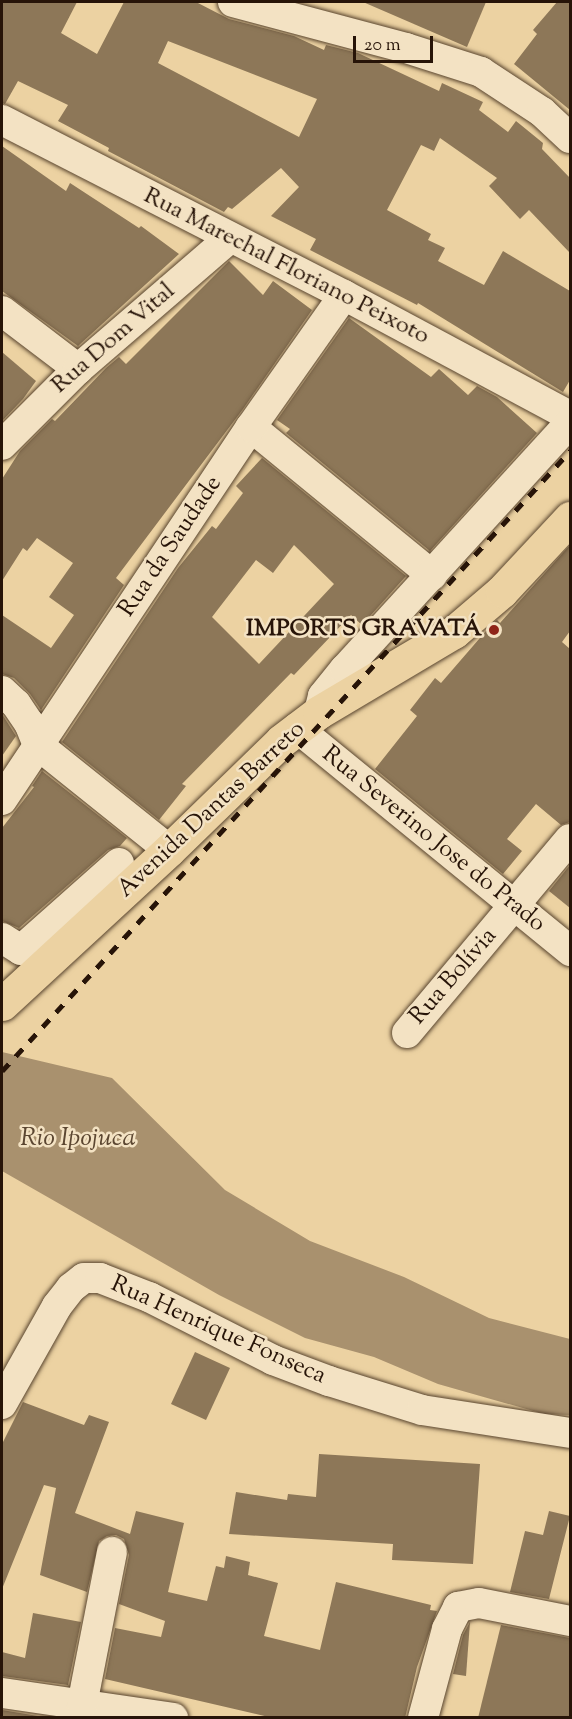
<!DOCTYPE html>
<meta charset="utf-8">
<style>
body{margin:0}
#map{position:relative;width:572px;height:1719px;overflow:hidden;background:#ecd2a2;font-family:"Sorts Mill Goudy",serif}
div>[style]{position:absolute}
.water>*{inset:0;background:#a9916e}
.building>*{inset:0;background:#8d7758}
.roads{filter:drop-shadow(0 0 2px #58442e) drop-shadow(0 0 2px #58442e)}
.minor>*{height:30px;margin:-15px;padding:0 15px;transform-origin:15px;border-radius:15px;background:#f3e2c3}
.major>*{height:33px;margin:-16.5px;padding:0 16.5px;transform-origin:16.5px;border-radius:16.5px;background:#ecd2a2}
.rail>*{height:4.5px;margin-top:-2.25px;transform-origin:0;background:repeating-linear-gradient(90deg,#271408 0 10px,transparent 0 20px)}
.dots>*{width:16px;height:16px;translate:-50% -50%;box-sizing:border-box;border:3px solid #f3e2c3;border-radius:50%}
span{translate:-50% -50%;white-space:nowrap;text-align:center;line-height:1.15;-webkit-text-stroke:5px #f3e2c3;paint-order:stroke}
.street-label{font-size:24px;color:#271408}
.poi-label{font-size:24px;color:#271408;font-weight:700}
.right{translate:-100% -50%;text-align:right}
.water-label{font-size:26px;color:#5b4631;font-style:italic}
.frame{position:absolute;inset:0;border:3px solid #271408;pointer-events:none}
.scale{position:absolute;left:353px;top:36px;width:80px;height:27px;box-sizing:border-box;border:3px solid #271408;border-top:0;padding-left:8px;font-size:18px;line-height:21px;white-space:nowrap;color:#271408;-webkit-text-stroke:4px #f3e2c3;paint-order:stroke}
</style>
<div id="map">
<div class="water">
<i style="clip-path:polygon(2px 1052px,112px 1078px,225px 1190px,310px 1241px,404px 1277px,489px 1318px,570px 1339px,570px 1415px,544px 1414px,438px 1384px,374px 1357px,305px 1338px,219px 1295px,2px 1171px)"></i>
</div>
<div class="building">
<i style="clip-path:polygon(evenodd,2px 2px,77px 2px,61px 33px,97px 54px,124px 2px,196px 2px,229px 19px,294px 36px,324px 50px,326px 45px,358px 53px,439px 91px,442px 83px,483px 102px,479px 110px,508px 132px,516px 121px,543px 143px,542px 149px,570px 178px,570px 253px,529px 210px,520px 219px,489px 186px,497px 178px,440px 138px,434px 151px,421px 145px,387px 210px,431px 234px,428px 240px,445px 248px,438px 261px,484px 285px,503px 251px,570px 291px,570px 380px,563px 392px,418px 303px,417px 305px,310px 250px,316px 239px,271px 216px,299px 187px,281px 168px,232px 209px,228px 207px,224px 212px,108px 151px,109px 148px,58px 121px,68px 105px,18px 81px,5px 104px,2px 103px,2px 2px,168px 41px,317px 99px,299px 137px,158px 63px,168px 41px)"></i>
<i style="clip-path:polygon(363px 2px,486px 2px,467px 47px)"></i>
<i style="clip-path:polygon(557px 2px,570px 2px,570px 110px,514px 64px,537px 34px,533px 30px)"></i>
<i style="clip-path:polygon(2px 146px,66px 191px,70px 183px,139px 228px,141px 226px,179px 254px,78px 346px,2px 291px)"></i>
<i style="clip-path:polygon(229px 261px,263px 295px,273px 281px,312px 310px,243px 409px,116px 578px,124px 585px,41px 710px,30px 694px,14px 678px,2px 674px,2px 615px,51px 648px,74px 615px,49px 597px,73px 563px,37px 538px,27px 551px,23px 548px,2px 581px,2px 479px,20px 451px,52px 419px,55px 421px,106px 368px,119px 357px,126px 364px)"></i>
<i style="clip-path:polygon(349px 318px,431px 377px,439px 369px,468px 395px,477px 386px,497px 397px,537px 433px,430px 551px,286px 433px,290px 429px,277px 420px)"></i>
<i style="clip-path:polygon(2px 352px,36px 381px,23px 399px,2px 421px)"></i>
<i style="clip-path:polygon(evenodd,262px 458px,406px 576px,362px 625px,351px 615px,294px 675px,291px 673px,182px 784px,186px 786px,159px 820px,62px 742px,178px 568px,212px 526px,216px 529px,243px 493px,236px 486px,262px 458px,294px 545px,334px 584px,259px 664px,212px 617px,256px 560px,273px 573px,294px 545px)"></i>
<i style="clip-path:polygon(570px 545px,570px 631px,562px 642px,570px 649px,570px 822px,561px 825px,536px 804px,507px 839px,522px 851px,503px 874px,375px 769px,417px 716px,410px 710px,435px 678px,441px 683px,492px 624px,497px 620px,500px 623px)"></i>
<i style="clip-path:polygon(2px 714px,16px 736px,2px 756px)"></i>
<i style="clip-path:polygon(42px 771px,127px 838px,120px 846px,108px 850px,19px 928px,2px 921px,2px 828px,34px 787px,32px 786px)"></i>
<i style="clip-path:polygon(570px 865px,570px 908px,549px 891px)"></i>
<i style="clip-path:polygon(195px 1352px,230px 1368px,206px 1420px,171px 1404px)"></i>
<i style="clip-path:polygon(23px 1402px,84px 1425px,89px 1415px,109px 1422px,75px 1513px,130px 1534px,136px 1511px,184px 1523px,168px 1592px,207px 1601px,216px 1566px,224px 1568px,226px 1556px,250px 1562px,248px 1575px,278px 1583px,264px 1636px,320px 1650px,336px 1582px,431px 1605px,430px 1610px,437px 1611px,417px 1667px,405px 1718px,273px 1718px,105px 1679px,115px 1628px,161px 1637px,165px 1621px,119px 1604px,129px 1555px,124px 1539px,116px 1535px,107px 1536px,99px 1541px,87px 1592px,40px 1575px,56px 1488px,44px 1485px,2px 1589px,2px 1444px)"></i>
<i style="clip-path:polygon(319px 1454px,480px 1464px,473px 1564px,392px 1560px,393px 1544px,229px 1534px,236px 1492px,287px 1500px,288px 1494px,316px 1497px)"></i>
<i style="clip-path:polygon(549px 1511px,570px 1516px,549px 1599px,510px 1592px,525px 1531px,543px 1535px)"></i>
<i style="clip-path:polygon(33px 1613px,81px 1622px,68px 1685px,2px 1676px,2px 1652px,25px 1658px)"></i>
<i style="clip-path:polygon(470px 1622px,466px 1676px,453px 1674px,463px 1635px)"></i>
<i style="clip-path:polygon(501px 1625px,570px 1638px,570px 1718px,478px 1718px)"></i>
<i style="clip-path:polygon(2px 1710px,50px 1718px,2px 1718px)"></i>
</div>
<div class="roads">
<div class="minor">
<i style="left:233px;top:2px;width:179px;rotate:14.9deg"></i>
<i style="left:406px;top:48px;width:79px;rotate:17.7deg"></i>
<i style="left:481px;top:72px;width:73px;rotate:33.3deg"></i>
<i style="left:542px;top:112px;width:38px;rotate:43deg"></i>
<i style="left:2px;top:120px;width:384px;rotate:27.1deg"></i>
<i style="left:344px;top:295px;width:256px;rotate:28.2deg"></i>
<i style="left:2px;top:311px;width:96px;rotate:37.3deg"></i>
<i style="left:251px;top:427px;width:234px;rotate:39.3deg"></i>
<i style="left:2px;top:445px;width:107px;rotate:-45deg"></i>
<i style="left:78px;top:369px;width:201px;rotate:-40.8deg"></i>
<i style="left:2px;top:691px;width:19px;rotate:43deg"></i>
<i style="left:16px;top:704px;width:23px;rotate:56deg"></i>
<i style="left:29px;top:723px;width:24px;rotate:68deg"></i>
<i style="left:38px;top:745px;width:168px;rotate:38.7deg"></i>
<i style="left:319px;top:712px;width:16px;rotate:-76deg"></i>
<i style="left:323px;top:696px;width:35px;rotate:-51deg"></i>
<i style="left:345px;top:669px;width:333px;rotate:-47.6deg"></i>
<i style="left:297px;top:728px;width:353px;rotate:39.2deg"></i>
<i style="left:2px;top:800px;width:448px;rotate:-56.3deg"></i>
<i style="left:251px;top:427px;width:161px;rotate:-54.8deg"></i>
<i style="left:2px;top:938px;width:22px;rotate:32deg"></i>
<i style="left:21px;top:950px;width:131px;rotate:-41.6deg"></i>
<i style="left:407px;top:1033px;width:253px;rotate:-50deg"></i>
<i style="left:2px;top:1404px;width:112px;rotate:-60.7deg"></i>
<i style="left:57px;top:1306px;width:23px;rotate:-52deg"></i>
<i style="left:71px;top:1288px;width:16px;rotate:-38deg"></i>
<i style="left:84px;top:1278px;width:16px"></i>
<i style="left:100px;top:1278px;width:53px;rotate:21.2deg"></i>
<i style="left:149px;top:1297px;width:139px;rotate:26.9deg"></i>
<i style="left:273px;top:1360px;width:60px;rotate:20.6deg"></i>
<i style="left:329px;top:1381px;width:97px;rotate:17.3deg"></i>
<i style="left:422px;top:1410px;width:150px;rotate:8.8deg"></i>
<i style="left:2px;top:1693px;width:173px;rotate:8.3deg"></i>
<i style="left:82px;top:1705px;width:156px;rotate:-78.9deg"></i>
<i style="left:423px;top:1718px;width:92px;rotate:-74.9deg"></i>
<i style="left:447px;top:1629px;width:25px;rotate:-63deg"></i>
<i style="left:458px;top:1607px;width:21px;rotate:-11deg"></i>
<i style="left:479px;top:1603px;width:93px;rotate:11.2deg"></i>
</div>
<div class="major">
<i style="left:2px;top:1004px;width:227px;rotate:-42.7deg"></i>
<i style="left:169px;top:850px;width:156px;rotate:-44.2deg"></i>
<i style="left:281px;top:741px;width:48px;rotate:-37.3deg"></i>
<i style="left:319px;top:712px;width:157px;rotate:-30.7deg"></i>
<i style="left:454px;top:632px;width:63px;rotate:-40.5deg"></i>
<i style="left:502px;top:591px;width:100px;rotate:-47deg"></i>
</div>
</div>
<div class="rail">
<i style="left:2px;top:1071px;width:841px;rotate:-47.51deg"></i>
</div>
<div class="dots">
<i style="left:494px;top:630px;background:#8f2418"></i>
</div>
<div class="street-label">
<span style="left:286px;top:267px;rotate:27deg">Rua Marechal Floriano Peixoto</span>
<span style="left:114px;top:339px;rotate:-41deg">Rua Dom Vital</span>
<span style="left:171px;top:547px;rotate:-56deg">Rua da Saudade</span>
<span style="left:212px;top:810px;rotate:-43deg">Avenida Dantas Barreto</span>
<span style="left:433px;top:840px;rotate:39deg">Rua Severino Jose do Prado</span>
<span style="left:454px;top:977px;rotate:-49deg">Rua Bolívia</span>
<span style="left:218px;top:1331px;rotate:24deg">Rua Henrique Fonseca</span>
</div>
<div class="poi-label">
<span class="right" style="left:482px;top:630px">IMPORTS GRAVATÁ</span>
</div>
<div class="water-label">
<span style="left:78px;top:1139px">Rio Ipojuca</span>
</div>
<div class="frame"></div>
<div class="scale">20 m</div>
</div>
